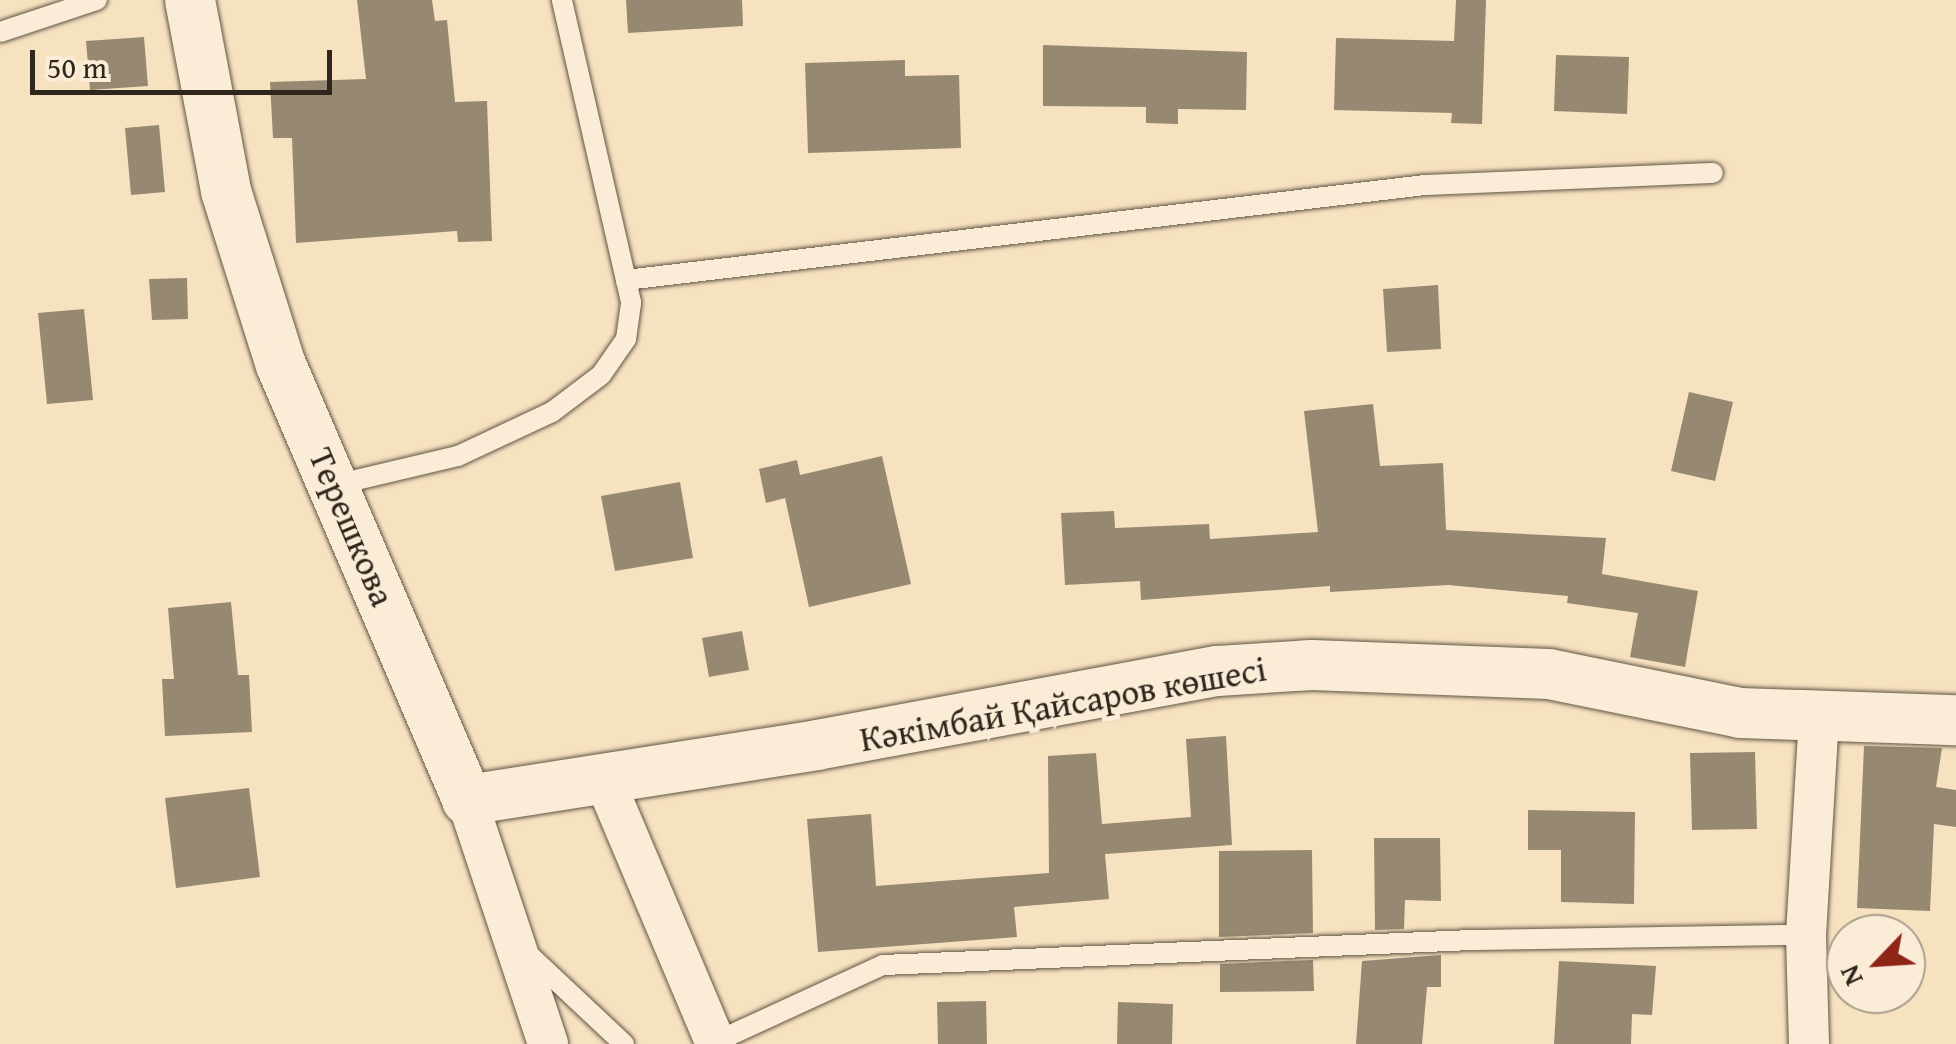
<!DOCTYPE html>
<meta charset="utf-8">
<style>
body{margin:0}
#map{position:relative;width:1956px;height:1044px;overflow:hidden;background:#f7e2c0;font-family:"Gentium Book Plus",serif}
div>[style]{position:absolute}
.building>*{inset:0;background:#978872}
.roads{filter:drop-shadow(0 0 2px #615546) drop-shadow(0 0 2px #615546)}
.service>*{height:20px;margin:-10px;padding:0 10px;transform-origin:10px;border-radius:10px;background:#faecd6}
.minor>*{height:40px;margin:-20px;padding:0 20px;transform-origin:20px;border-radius:20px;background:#faecd6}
.tertiary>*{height:50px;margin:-25px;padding:0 25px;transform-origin:25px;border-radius:25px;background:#faecd6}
span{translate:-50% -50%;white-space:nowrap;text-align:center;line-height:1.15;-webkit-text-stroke:10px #faecd6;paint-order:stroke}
.street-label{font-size:35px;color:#2f261d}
.north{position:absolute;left:1826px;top:914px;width:100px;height:100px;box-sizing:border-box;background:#faecd6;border:2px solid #a99d8c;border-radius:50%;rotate:245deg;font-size:28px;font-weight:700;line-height:40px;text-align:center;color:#2f261d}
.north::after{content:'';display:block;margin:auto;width:35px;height:45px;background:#8f2418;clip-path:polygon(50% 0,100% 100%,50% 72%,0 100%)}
.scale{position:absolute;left:30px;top:50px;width:302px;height:45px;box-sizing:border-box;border:5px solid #2f261d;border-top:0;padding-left:12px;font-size:30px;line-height:35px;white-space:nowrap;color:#2f261d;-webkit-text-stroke:8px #faecd6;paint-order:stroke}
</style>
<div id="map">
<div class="building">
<i style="clip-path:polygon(357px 0,432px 0,435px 21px,447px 20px,455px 102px,487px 101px,492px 241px,458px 242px,457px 231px,296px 243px,292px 138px,273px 138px,270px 82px,366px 79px)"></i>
<i style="clip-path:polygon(626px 0,742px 0,743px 26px,628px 33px)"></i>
<i style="clip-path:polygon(1456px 0,1486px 0,1482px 124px,1451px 123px,1452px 113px,1334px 110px,1336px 38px,1454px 41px)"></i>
<i style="clip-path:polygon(144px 37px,148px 86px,90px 90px,86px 41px)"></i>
<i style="clip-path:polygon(1043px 45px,1247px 52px,1246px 110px,1178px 109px,1178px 124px,1146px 123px,1146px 107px,1043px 106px)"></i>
<i style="clip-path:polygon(1556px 55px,1629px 57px,1627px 114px,1554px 111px)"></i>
<i style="clip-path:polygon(905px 60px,905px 76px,959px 75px,961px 148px,808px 153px,805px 63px)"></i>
<i style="clip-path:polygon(159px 125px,165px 192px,131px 195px,125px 128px)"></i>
<i style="clip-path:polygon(187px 278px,188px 319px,152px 320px,149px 279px)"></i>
<i style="clip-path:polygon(1438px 285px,1441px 349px,1387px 352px,1383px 289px)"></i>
<i style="clip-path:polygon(84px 309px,93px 400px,47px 404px,38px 313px)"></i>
<i style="clip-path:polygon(1689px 392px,1733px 402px,1715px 481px,1671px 471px)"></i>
<i style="clip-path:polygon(1373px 404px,1380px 466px,1443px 463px,1446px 530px,1606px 538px,1602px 574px,1698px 591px,1685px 667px,1630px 657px,1638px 613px,1567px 603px,1568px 596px,1448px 585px,1330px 592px,1330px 586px,1141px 600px,1140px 581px,1065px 585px,1061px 513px,1114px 511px,1115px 528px,1209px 524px,1210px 539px,1318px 532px,1304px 411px)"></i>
<i style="clip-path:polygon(882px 456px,911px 584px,809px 607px,785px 498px,766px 503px,759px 469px,797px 460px,800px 475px)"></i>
<i style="clip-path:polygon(680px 482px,693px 558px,615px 571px,601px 496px)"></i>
<i style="clip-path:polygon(231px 602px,238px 675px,249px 675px,252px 732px,165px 736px,162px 679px,174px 679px,168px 608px)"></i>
<i style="clip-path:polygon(742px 631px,749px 670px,709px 677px,702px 638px)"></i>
<i style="clip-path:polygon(1226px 736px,1232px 845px,1105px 854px,1109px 899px,1014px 907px,1017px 937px,818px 952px,807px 819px,871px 814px,876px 886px,1049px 873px,1048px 756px,1096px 753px,1102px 824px,1191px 817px,1186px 739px)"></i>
<i style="clip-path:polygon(1864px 746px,1942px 748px,1936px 787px,1956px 790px,1956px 827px,1934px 824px,1930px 911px,1857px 908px)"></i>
<i style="clip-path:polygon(1755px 752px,1757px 829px,1692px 830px,1690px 753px)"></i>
<i style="clip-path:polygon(249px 788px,260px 877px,176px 888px,165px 798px)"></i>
<i style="clip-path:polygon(1528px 810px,1635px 812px,1634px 904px,1561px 902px,1561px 850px,1528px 850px)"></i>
<i style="clip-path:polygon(1374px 838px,1440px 838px,1441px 901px,1405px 900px,1404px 929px,1375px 930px)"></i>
<i style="clip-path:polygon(1312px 850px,1313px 933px,1219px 937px,1219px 851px)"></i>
<i style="clip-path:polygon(1441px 955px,1441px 987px,1427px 987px,1422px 1044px,1356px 1044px,1362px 961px)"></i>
<i style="clip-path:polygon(1313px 960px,1314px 991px,1220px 992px,1220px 964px)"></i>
<i style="clip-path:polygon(1559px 961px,1656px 966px,1652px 1015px,1632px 1014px,1631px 1044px,1554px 1044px)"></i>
<i style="clip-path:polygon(986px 1001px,987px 1044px,938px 1044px,937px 1002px)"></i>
<i style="clip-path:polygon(1118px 1002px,1173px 1004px,1172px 1044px,1117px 1044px)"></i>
</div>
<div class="roads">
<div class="service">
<i style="left:0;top:32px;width:102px;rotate:-18.3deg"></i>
<i style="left:626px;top:280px;width:805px;rotate:-6.78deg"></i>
<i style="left:1425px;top:185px;width:288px;rotate:-2.4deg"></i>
<i style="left:335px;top:485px;width:126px;rotate:-13.3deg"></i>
<i style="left:458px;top:456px;width:104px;rotate:-25.1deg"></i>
<i style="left:552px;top:412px;width:61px;rotate:-37.1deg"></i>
<i style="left:601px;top:375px;width:44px;rotate:-55.2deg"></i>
<i style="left:626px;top:339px;width:37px;rotate:-82deg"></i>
<i style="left:631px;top:302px;width:310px;rotate:-102.9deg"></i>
<i style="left:527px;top:953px;width:133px;rotate:43.2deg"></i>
<i style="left:711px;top:1044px;width:189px;rotate:-24.7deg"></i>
<i style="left:883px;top:965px;width:589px;rotate:-2.43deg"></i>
<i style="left:1471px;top:940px;width:335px;rotate:-0.9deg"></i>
</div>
<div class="minor">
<i style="left:604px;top:779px;width:288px;rotate:67.1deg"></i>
<i style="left:467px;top:800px;width:257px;rotate:71.6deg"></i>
<i style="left:1809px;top:1044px;width:109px;rotate:-91.6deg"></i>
<i style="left:1806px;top:935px;width:218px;rotate:-86.6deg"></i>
</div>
<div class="tertiary">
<i style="left:190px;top:0;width:194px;rotate:79.3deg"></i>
<i style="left:226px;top:191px;width:182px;rotate:72.5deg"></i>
<i style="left:281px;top:365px;width:473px;rotate:66.8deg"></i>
<i style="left:467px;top:800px;width:354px;rotate:-8.9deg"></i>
<i style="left:817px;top:745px;width:408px;rotate:-10.5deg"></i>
<i style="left:1218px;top:671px;width:94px;rotate:-3.7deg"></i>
<i style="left:1312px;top:665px;width:237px;rotate:2.2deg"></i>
<i style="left:1549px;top:674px;width:195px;rotate:11.5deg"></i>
<i style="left:1740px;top:713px;width:216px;rotate:1.9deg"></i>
</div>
</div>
<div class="street-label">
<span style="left:352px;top:527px;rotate:67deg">Терешкова</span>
<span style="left:1063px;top:704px;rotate:-10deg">Кәкімбай Қайсаров көшесі</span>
</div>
<div class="north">N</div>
<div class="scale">50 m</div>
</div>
